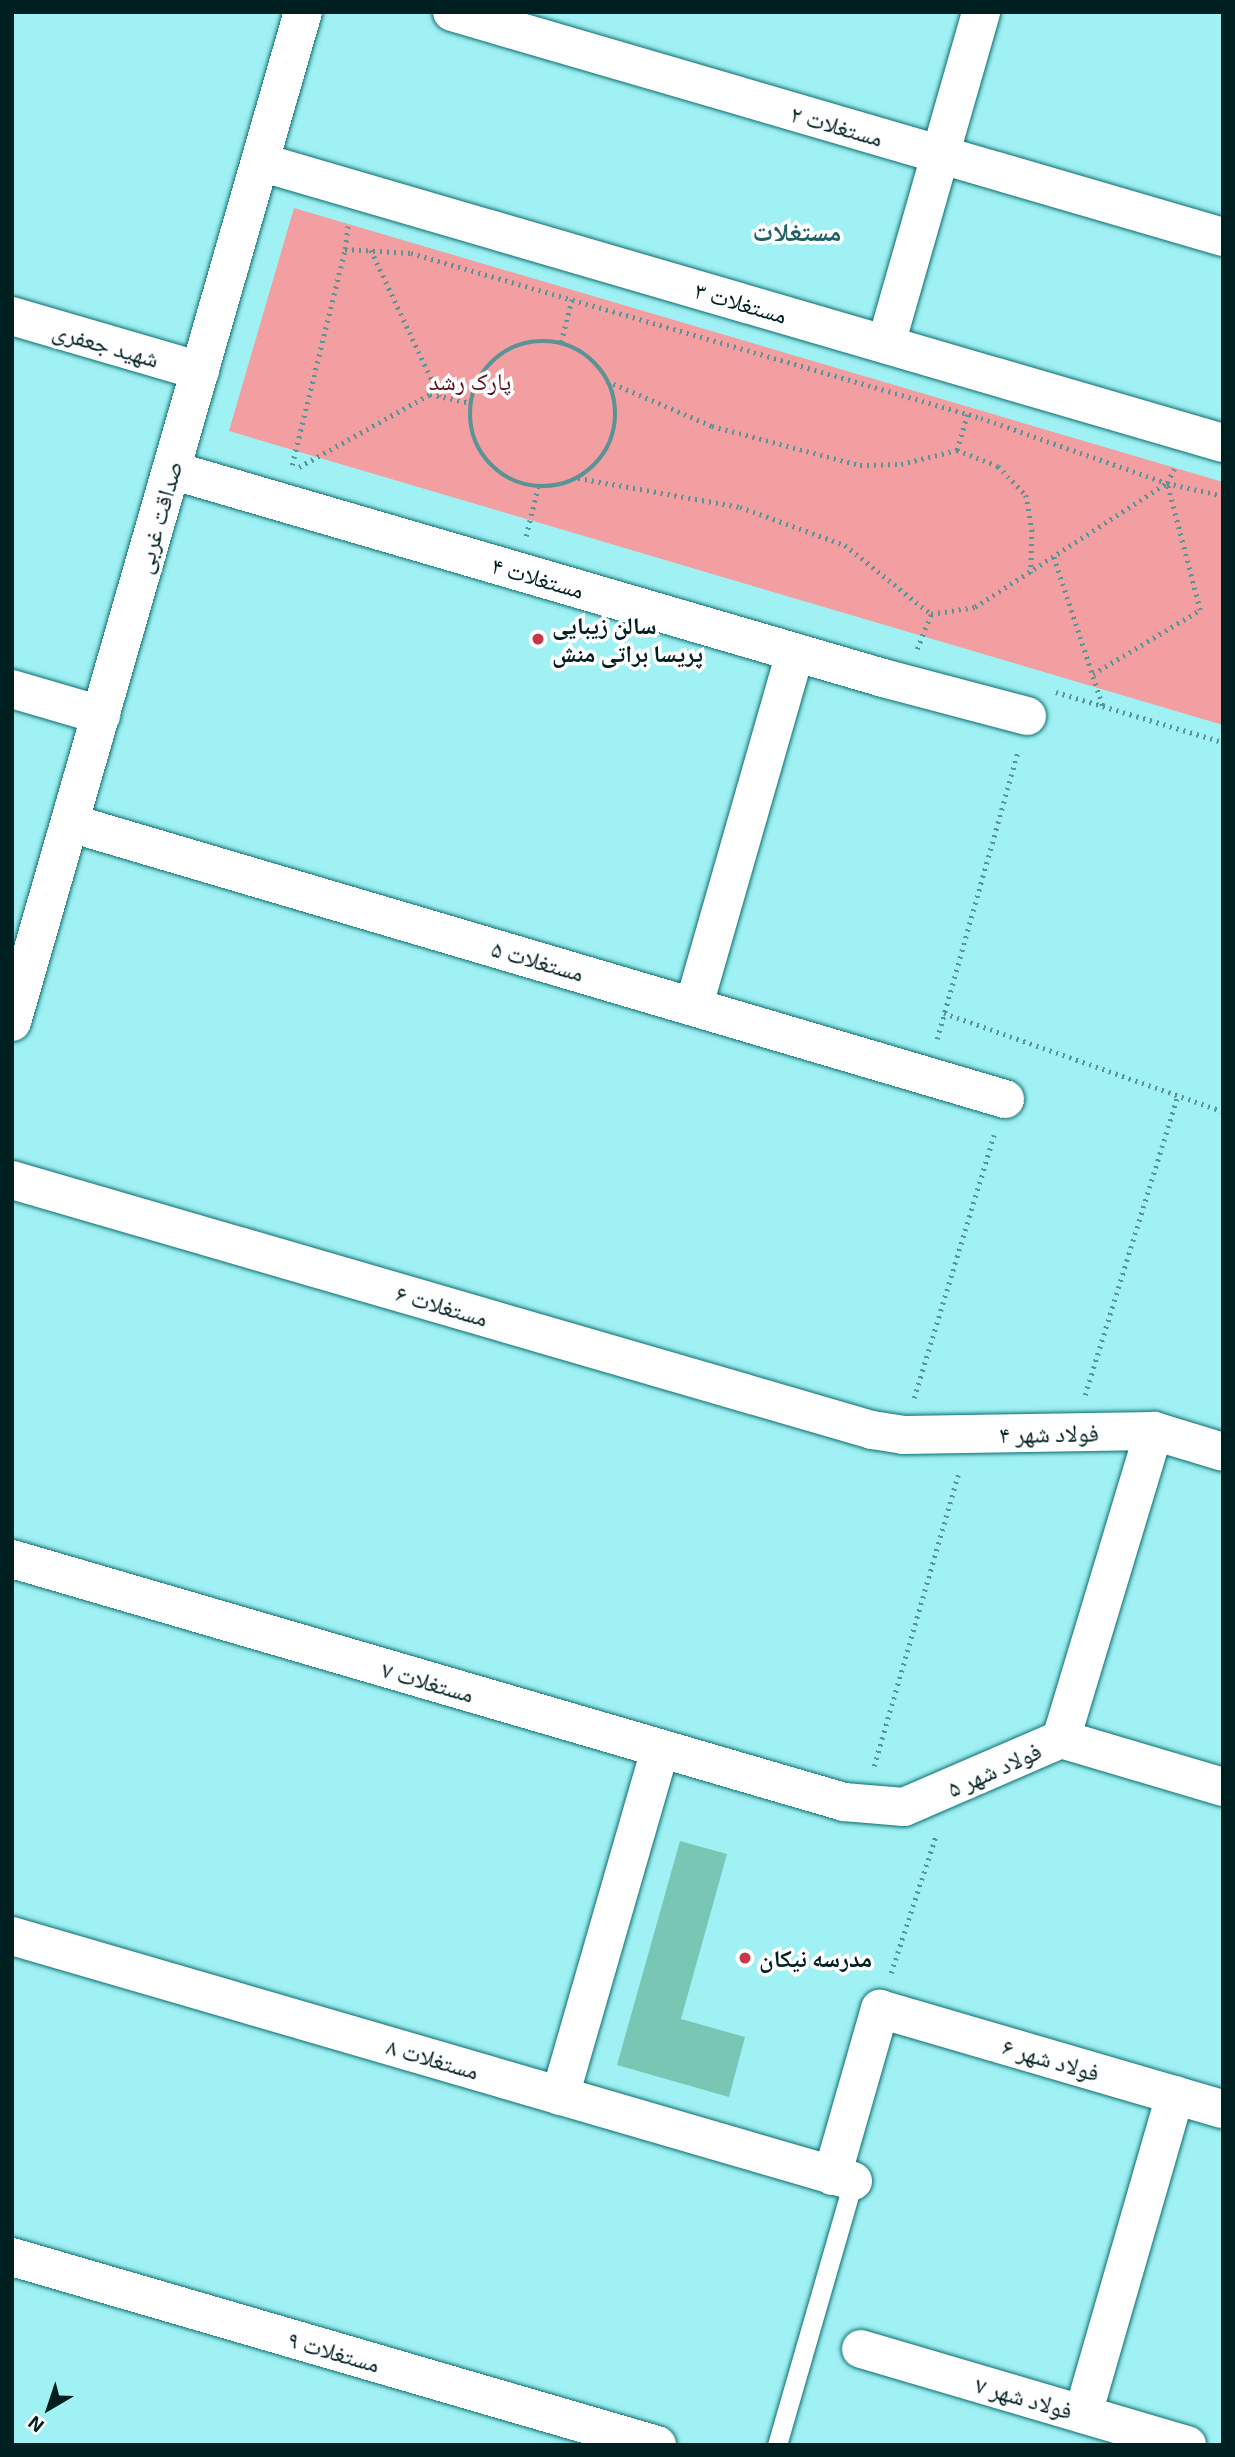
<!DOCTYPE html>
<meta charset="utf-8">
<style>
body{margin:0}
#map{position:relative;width:1235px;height:2457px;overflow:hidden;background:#9ff1f3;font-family:"Exo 2","Noto Naskh Arabic",sans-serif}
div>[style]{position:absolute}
.green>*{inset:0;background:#f39ea0}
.building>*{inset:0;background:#7ac6b5}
.path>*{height:4.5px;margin-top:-2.25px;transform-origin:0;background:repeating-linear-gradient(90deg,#589395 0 2px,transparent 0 7px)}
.path>.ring{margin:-2.25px;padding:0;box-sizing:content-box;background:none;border:4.5px solid #589395;border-radius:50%}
.roads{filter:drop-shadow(0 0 2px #0c6d70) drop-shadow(0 0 2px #0c6d70)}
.lane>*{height:19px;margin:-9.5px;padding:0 9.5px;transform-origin:9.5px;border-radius:9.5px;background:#fff}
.street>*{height:38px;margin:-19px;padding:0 19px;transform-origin:19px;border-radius:19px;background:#fff}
.dots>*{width:19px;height:19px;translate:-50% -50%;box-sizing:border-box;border:4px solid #fff;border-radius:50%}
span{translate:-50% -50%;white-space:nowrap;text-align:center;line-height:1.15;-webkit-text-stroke:7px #fff;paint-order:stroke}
.street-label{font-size:24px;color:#001f21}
.park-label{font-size:24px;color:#55111a}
.poi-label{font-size:24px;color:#001f21;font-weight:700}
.left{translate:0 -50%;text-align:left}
.neighbourhood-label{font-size:26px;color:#226164;font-weight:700}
.frame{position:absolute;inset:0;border:14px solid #001f21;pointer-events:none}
.north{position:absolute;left:14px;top:2373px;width:70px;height:70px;-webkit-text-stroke:5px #fff;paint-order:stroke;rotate:219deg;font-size:19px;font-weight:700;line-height:28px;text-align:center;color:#001f21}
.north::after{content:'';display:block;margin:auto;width:24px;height:32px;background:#001f21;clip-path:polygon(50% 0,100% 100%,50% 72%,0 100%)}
</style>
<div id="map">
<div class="green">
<i style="clip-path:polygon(294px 208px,1223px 482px,1223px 725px,229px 431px)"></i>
</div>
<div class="building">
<i style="clip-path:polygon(680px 1841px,727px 1854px,681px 2019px,745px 2037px,729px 2097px,617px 2065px)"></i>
</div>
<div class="path">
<i style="left:345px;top:249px;width:23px;rotate:-83deg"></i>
<i style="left:371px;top:250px;width:162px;rotate:64.9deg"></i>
<i class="ring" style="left:470px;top:341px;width:141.5px;height:141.5px"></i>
<i style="left:561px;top:342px;width:44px;rotate:-75.7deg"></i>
<i style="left:607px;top:381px;width:114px;rotate:23.2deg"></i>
<i style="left:712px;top:426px;width:153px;rotate:14.8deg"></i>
<i style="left:860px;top:465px;width:41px;rotate:-1.4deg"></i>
<i style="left:901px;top:464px;width:58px;rotate:-14deg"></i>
<i style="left:957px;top:450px;width:44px;rotate:21.3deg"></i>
<i style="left:998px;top:466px;width:40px;rotate:46deg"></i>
<i style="left:1026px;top:495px;width:36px;rotate:80deg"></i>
<i style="left:1032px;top:530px;width:43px;rotate:91.3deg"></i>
<i style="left:957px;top:450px;width:37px;rotate:-74deg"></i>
<i style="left:292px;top:465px;width:222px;rotate:-76.2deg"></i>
<i style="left:345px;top:249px;width:66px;rotate:3.5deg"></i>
<i style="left:411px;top:253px;width:593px;rotate:16.14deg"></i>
<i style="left:981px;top:418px;width:197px;rotate:19.3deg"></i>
<i style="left:1167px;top:483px;width:57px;rotate:13.1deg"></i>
<i style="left:299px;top:467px;width:150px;rotate:-29.1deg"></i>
<i style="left:430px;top:394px;width:42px;rotate:12.4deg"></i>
<i style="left:578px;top:478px;width:165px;rotate:10.1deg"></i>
<i style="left:740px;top:507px;width:112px;rotate:19.9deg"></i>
<i style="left:845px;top:545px;width:110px;rotate:38.7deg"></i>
<i style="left:526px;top:536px;width:50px;rotate:-76.2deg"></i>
<i style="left:1054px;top:557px;width:157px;rotate:71.8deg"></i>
<i style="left:917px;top:649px;width:38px;rotate:-68deg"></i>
<i style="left:931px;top:614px;width:45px;rotate:-9deg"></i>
<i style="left:975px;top:607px;width:229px;rotate:-32.9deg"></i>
<i style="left:1167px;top:483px;width:16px;rotate:-63deg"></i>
<i style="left:1093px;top:674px;width:125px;rotate:-30.9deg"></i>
<i style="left:1200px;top:610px;width:131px;rotate:-104.6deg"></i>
<i style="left:1056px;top:692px;width:174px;rotate:16.7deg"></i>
<i style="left:944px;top:1013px;width:296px;rotate:19.4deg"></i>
<i style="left:937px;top:1039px;width:299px;rotate:-74.3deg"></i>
<i style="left:1085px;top:1395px;width:314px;rotate:-72.8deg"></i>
<i style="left:914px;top:1398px;width:275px;rotate:-73.1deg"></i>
<i style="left:874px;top:1766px;width:306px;rotate:-73.9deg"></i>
<i style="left:891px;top:1973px;width:145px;rotate:-71.9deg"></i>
</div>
<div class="roads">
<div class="lane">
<i style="left:777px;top:2445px;width:275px;rotate:-73.9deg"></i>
</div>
<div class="street">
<i style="left:452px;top:12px;width:803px;rotate:16.27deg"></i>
<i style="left:260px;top:162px;width:1003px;rotate:16.27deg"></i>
<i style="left:12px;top:316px;width:196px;rotate:16.3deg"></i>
<i style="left:886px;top:344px;width:345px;rotate:-74deg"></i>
<i style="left:171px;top:470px;width:742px;rotate:16.28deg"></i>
<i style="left:883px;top:678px;width:149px;rotate:14.8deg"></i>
<i style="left:12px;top:689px;width:93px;rotate:16.3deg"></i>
<i style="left:70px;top:823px;width:975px;rotate:16.45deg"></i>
<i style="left:694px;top:1005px;width:366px;rotate:-74deg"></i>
<i style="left:12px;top:1022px;width:1051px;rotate:-73.93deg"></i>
<i style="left:12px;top:1180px;width:896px;rotate:16.21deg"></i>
<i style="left:872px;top:1430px;width:31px;rotate:9deg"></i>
<i style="left:903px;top:1435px;width:251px;rotate:-0.9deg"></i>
<i style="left:1154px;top:1431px;width:72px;rotate:16.9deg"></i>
<i style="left:12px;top:1559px;width:867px;rotate:16.28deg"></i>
<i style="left:844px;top:1802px;width:60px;rotate:4.8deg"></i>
<i style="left:904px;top:1807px;width:171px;rotate:-23.4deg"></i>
<i style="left:1061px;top:1739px;width:169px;rotate:16.5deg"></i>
<i style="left:1061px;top:1739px;width:322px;rotate:-73.2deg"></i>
<i style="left:12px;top:1936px;width:876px;rotate:16.24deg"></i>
<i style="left:560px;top:2096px;width:361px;rotate:-73.9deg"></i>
<i style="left:832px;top:2176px;width:174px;rotate:-74deg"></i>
<i style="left:880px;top:2009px;width:357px;rotate:16.3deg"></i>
<i style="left:12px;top:2257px;width:672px;rotate:16.25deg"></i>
<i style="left:861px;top:2349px;width:340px;rotate:16.4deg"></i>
<i style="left:1083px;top:2414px;width:332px;rotate:-73.9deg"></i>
</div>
</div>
<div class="dots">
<i style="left:538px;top:639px;background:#c73649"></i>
<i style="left:745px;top:1958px;background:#c73649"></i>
</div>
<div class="street-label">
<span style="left:837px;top:125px;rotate:16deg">مستغلات ۲</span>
<span style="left:741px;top:302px;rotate:16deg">مستغلات ۳</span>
<span style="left:106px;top:344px;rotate:16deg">شهید جعفری</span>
<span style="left:158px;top:517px;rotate:-74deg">صداقت غربی</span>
<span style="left:538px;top:577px;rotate:16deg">مستغلات ۴</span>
<span style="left:538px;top:960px;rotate:16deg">مستغلات ۵</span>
<span style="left:442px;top:1305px;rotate:16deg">مستغلات ۶</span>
<span style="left:1049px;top:1433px;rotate:-1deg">فولاد شهر ۴</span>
<span style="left:428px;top:1681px;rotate:16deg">مستغلات ۷</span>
<span style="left:994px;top:1769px;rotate:-24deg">فولاد شهر ۵</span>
<span style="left:433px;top:2058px;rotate:16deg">مستغلات ۸</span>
<span style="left:1051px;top:2059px;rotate:16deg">فولاد شهر ۶</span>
<span style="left:334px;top:2351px;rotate:16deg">مستغلات ۹</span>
<span style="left:1024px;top:2397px;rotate:16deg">فولاد شهر ۷</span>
</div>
<div class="park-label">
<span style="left:470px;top:381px">پارک رشد</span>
</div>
<div class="poi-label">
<span class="left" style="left:552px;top:639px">سالن زیبایی<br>پریسا براتی منش</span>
<span class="left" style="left:759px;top:1958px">مدرسه نیکان</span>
</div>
<div class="neighbourhood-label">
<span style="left:797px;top:231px">مستغلات</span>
</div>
<div class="frame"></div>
<div class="north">N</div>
</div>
